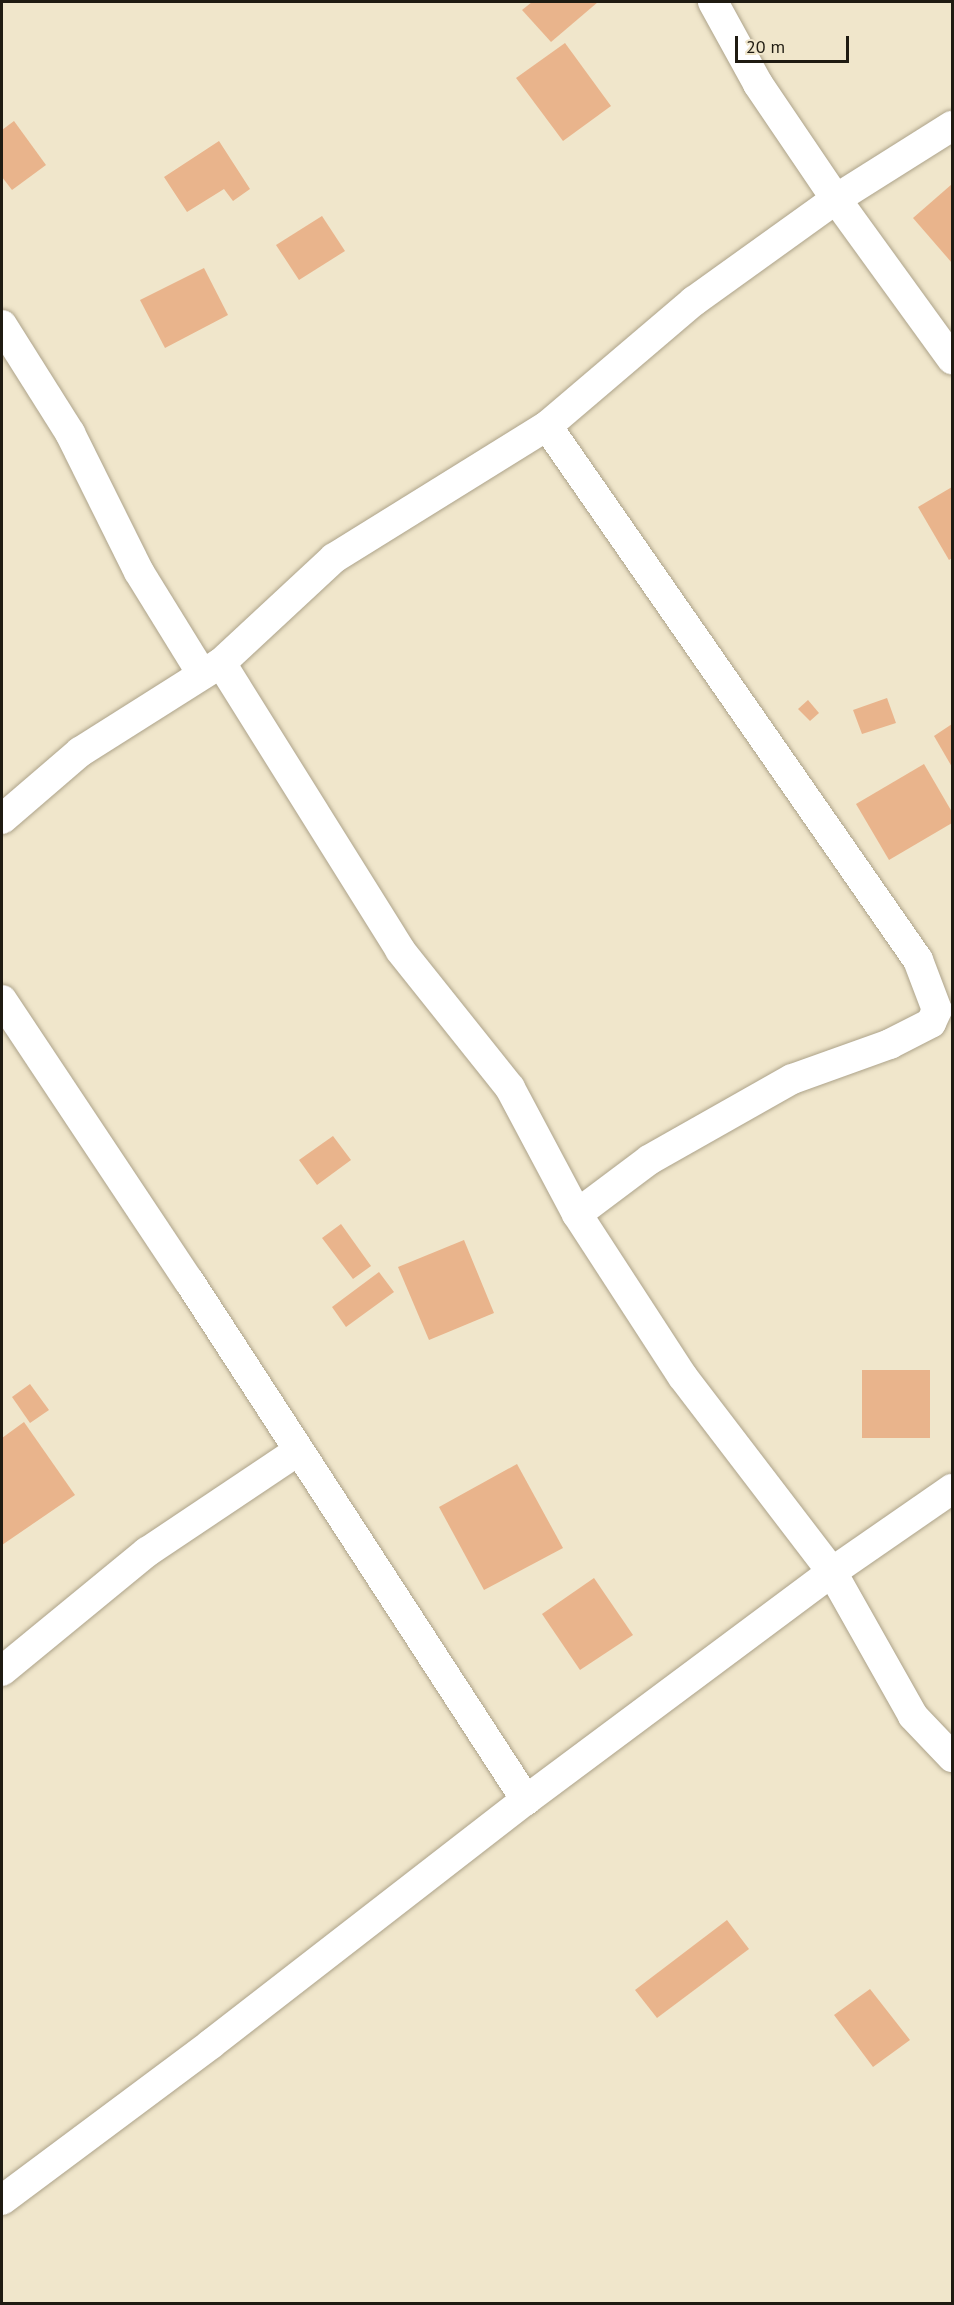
<!DOCTYPE html>
<style>
body{margin:0}
#map{position:relative;width:954px;height:2305px;overflow:hidden;background:#f0e6cb;font-family:"PT Sans",sans-serif}
div>[style]{position:absolute}
.building>*{inset:0;background:#e9b48c}
.roads{filter:drop-shadow(0 0 2px #ada38a) drop-shadow(0 0 2px #ada38a)}
.street>*{height:30px;margin:-15px;padding:0 15px;transform-origin:15px;border-radius:15px;background:#fff}
span{translate:-50% -50%;white-space:nowrap;text-align:center;line-height:1.15;-webkit-text-stroke:4.5px #f0e6cb;paint-order:stroke}
.frame{position:absolute;inset:0;border:3px solid #1f1b12;pointer-events:none}
.scale{position:absolute;left:735px;top:36px;width:114px;height:27px;box-sizing:border-box;border:3px solid #1f1b12;border-top:0;padding-left:8px;font-size:18px;line-height:21px;white-space:nowrap;color:#1f1b12;-webkit-text-stroke:4px #f0e6cb;paint-order:stroke}
</style>
<div id="map">
<div class="building">
<i style="clip-path:polygon(532px 2px,598px 2px,551px 42px,522px 10px)"></i>
<i style="clip-path:polygon(565px 43px,611px 106px,563px 141px,516px 78px)"></i>
<i style="clip-path:polygon(14px 121px,46px 165px,12px 190px,2px 177px,2px 130px)"></i>
<i style="clip-path:polygon(219px 141px,250px 189px,233px 201px,224px 189px,187px 212px,164px 177px)"></i>
<i style="clip-path:polygon(952px 184px,952px 263px,913px 218px)"></i>
<i style="clip-path:polygon(322px 216px,345px 251px,299px 280px,276px 245px)"></i>
<i style="clip-path:polygon(204px 268px,228px 315px,165px 348px,140px 300px)"></i>
<i style="clip-path:polygon(952px 487px,952px 558px,949px 560px,918px 507px)"></i>
<i style="clip-path:polygon(887px 698px,896px 723px,862px 734px,853px 710px)"></i>
<i style="clip-path:polygon(808px 700px,819px 713px,810px 721px,798px 709px)"></i>
<i style="clip-path:polygon(952px 724px,952px 767px,934px 736px)"></i>
<i style="clip-path:polygon(924px 764px,952px 812px,952px 823px,889px 860px,856px 804px)"></i>
<i style="clip-path:polygon(333px 1136px,351px 1160px,317px 1185px,299px 1160px)"></i>
<i style="clip-path:polygon(341px 1224px,371px 1266px,353px 1279px,322px 1238px)"></i>
<i style="clip-path:polygon(464px 1240px,494px 1313px,429px 1340px,398px 1267px)"></i>
<i style="clip-path:polygon(379px 1272px,394px 1292px,346px 1327px,332px 1307px)"></i>
<i style="clip-path:polygon(862px 1370px,930px 1370px,930px 1438px,862px 1438px)"></i>
<i style="clip-path:polygon(30px 1384px,49px 1410px,30px 1423px,12px 1397px)"></i>
<i style="clip-path:polygon(24px 1422px,75px 1495px,2px 1545px,2px 1438px)"></i>
<i style="clip-path:polygon(517px 1464px,563px 1548px,484px 1590px,439px 1507px)"></i>
<i style="clip-path:polygon(594px 1578px,633px 1635px,580px 1670px,542px 1614px)"></i>
<i style="clip-path:polygon(727px 1920px,749px 1949px,657px 2018px,635px 1990px)"></i>
<i style="clip-path:polygon(870px 1989px,910px 2040px,873px 2067px,834px 2015px)"></i>
</div>
<div class="roads">
<div class="street">
<i style="left:713px;top:2px;width:94px;rotate:61.2deg"></i>
<i style="left:758px;top:84px;width:139px;rotate:55.9deg"></i>
<i style="left:836px;top:199px;width:198px;rotate:54.1deg"></i>
<i style="left:2px;top:325px;width:128px;rotate:57.8deg"></i>
<i style="left:70px;top:433px;width:155px;rotate:63.6deg"></i>
<i style="left:139px;top:572px;width:120px;rotate:58.3deg"></i>
<i style="left:547px;top:426px;width:650px;rotate:55.21deg"></i>
<i style="left:918px;top:960px;width:53px;rotate:69.2deg"></i>
<i style="left:937px;top:1010px;width:14px;rotate:115deg"></i>
<i style="left:931px;top:1023px;width:46px;rotate:152.9deg"></i>
<i style="left:890px;top:1044px;width:104px;rotate:160.3deg"></i>
<i style="left:792px;top:1079px;width:164px;rotate:150.5deg"></i>
<i style="left:649px;top:1160px;width:90px;rotate:143.1deg"></i>
<i style="left:221px;top:663px;width:338px;rotate:58deg"></i>
<i style="left:400px;top:950px;width:176px;rotate:51.4deg"></i>
<i style="left:510px;top:1088px;width:143px;rotate:62deg"></i>
<i style="left:577px;top:1214px;width:194px;rotate:57deg"></i>
<i style="left:683px;top:1377px;width:245px;rotate:52.6deg"></i>
<i style="left:832px;top:1572px;width:165px;rotate:60.6deg"></i>
<i style="left:913px;top:1716px;width:57px;rotate:46.4deg"></i>
<i style="left:2px;top:819px;width:103px;rotate:-40.7deg"></i>
<i style="left:80px;top:752px;width:167px;rotate:-32.3deg"></i>
<i style="left:221px;top:663px;width:154px;rotate:-42.9deg"></i>
<i style="left:334px;top:558px;width:251px;rotate:-31.8deg"></i>
<i style="left:547px;top:426px;width:193px;rotate:-40.4deg"></i>
<i style="left:694px;top:301px;width:175px;rotate:-35.7deg"></i>
<i style="left:836px;top:199px;width:137px;rotate:-32.2deg"></i>
<i style="left:2px;top:1000px;width:338px;rotate:56.4deg"></i>
<i style="left:189px;top:1281px;width:619px;rotate:57deg"></i>
<i style="left:2px;top:1671px;width:188px;rotate:-39.4deg"></i>
<i style="left:147px;top:1552px;width:182px;rotate:-33.8deg"></i>
<i style="left:2px;top:2200px;width:261px;rotate:-36.7deg"></i>
<i style="left:211px;top:2044px;width:398px;rotate:-37.8deg"></i>
<i style="left:526px;top:1800px;width:382px;rotate:-36.7deg"></i>
<i style="left:832px;top:1572px;width:146px;rotate:-34.7deg"></i>
</div>
</div>
<div class="frame"></div>
<div class="scale">20 m</div>
</div>
